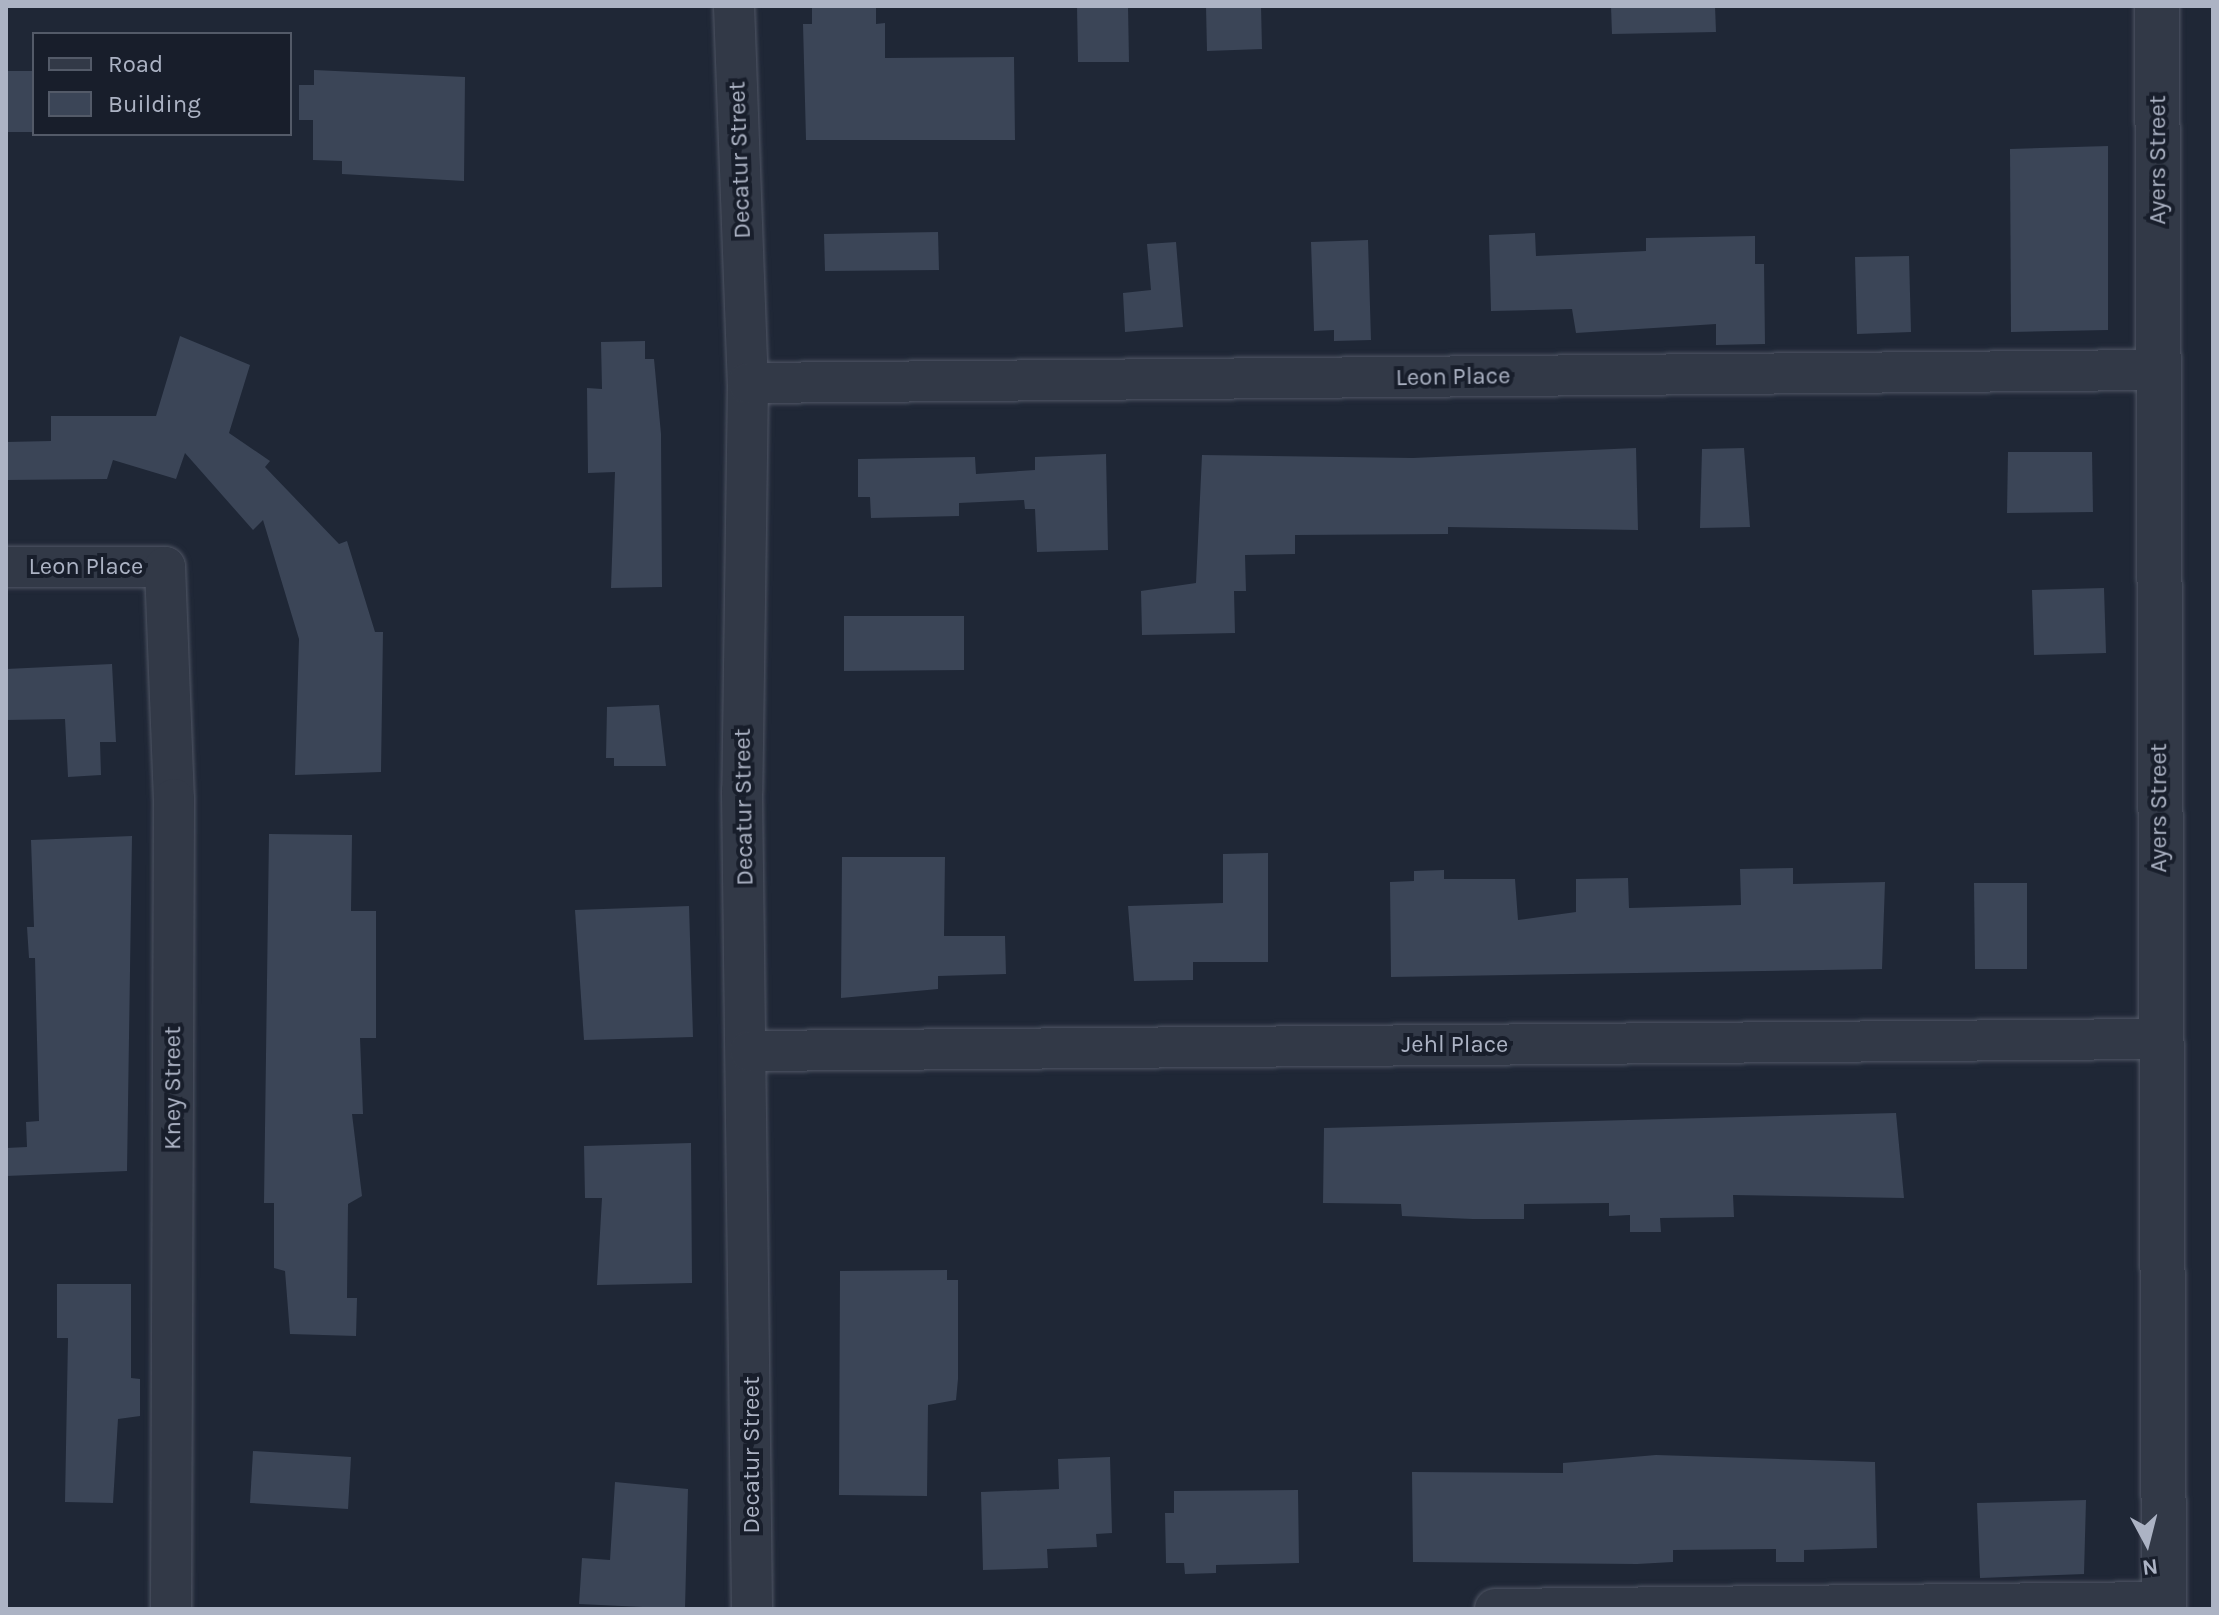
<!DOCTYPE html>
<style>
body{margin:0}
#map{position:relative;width:2219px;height:1615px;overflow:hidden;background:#1f2736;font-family:Karla,sans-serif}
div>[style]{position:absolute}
.building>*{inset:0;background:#3b4557}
.roads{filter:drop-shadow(0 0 2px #505665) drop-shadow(0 0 2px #505665)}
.minor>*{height:40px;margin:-20px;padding:0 20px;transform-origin:20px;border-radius:20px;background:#323947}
.tertiary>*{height:44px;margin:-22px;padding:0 22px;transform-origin:22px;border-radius:22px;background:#323947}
span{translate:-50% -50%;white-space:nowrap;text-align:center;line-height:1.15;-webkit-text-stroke:8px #181e2b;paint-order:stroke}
.street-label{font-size:24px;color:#acb3c4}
.frame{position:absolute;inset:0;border:8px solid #acb3c4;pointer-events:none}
.legend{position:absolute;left:32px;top:32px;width:260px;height:104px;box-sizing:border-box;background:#181e2b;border:2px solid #535a68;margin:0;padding:10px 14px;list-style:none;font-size:24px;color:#acb3c4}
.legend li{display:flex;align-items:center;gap:16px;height:40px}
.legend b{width:40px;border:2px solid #535a68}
.north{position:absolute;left:2107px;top:1503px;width:80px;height:80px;-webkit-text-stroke:6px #181e2b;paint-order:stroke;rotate:173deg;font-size:22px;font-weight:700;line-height:32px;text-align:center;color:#acb3c4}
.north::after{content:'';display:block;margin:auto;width:28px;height:36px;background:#acb3c4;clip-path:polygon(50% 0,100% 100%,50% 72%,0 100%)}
</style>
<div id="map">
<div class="building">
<i style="clip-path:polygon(812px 6px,876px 6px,876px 24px,885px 23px,885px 58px,1014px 57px,1015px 140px,806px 140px,803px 24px,812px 24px)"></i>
<i style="clip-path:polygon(1077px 6px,1128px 6px,1129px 62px,1078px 62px)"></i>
<i style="clip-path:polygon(1206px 6px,1261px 6px,1262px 49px,1207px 51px)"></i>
<i style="clip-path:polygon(1611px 6px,1715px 6px,1716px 32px,1612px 34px)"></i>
<i style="clip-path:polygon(314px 70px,465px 77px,464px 181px,342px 174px,342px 161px,313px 160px,313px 120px,299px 120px,299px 85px,314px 85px)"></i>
<i style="clip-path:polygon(6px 71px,34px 71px,34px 132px,6px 132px)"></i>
<i style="clip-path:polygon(2108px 146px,2108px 330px,2011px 332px,2010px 149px)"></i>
<i style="clip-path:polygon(938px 232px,939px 270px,825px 271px,824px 234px)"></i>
<i style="clip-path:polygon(1535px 233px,1536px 256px,1646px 251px,1646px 238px,1755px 236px,1755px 264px,1764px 264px,1765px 344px,1716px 345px,1716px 324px,1576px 333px,1572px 309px,1491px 311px,1489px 235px)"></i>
<i style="clip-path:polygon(1368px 240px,1371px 340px,1334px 341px,1334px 330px,1314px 331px,1311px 242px)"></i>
<i style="clip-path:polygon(1176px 242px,1183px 327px,1125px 332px,1123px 293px,1151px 290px,1147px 244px)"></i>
<i style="clip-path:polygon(1909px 256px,1911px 332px,1857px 334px,1855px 257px)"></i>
<i style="clip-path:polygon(180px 336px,250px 365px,229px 433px,270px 461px,265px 467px,339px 544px,347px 541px,375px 632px,383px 632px,381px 772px,295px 775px,299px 639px,263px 520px,253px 530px,185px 453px,176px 479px,113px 460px,107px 479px,6px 480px,6px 442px,51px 441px,51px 416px,156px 416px)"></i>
<i style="clip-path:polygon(645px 341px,645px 359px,654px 359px,661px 434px,662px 587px,611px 588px,615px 472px,588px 473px,587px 388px,602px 389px,601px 342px)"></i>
<i style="clip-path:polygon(1636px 448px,1638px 530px,1448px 527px,1448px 534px,1295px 535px,1295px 554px,1245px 555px,1246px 591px,1234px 591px,1235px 633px,1142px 635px,1141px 591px,1196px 583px,1202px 455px,1413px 458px)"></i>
<i style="clip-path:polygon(1744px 448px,1750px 527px,1700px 528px,1702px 449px)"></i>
<i style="clip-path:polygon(2008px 452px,2092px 452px,2093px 512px,2007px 513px)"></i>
<i style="clip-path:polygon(1106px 454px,1108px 550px,1037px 552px,1035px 509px,1025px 509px,1024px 500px,959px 503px,959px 516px,871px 518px,870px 497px,858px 497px,858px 459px,975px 457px,976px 474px,1035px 470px,1035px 457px)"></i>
<i style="clip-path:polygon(2104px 588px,2106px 653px,2034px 655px,2032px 590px)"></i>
<i style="clip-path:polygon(844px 616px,964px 616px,964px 670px,844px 671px)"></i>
<i style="clip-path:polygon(112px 664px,116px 742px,100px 742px,101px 775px,68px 777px,65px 719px,6px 720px,6px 669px)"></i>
<i style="clip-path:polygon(659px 705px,666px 766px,614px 766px,614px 758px,606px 758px,607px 707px)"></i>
<i style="clip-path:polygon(269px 834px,352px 835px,351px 911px,376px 911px,376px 1038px,360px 1038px,363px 1114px,352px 1114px,362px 1196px,348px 1204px,347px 1298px,357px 1298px,356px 1336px,290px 1334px,285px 1271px,274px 1268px,274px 1203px,264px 1203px)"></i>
<i style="clip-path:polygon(132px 836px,127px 1171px,6px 1176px,6px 1148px,27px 1147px,26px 1122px,39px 1121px,35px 958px,29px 958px,27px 927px,34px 927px,31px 840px)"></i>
<i style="clip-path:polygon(1268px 853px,1268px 962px,1193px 962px,1193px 980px,1134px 981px,1128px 906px,1223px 903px,1223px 854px)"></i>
<i style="clip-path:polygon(842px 857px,945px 857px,944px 936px,1005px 936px,1006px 974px,938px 976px,938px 989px,841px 998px)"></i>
<i style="clip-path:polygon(1793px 868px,1793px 884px,1885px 882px,1882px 969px,1391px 977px,1390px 882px,1414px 881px,1414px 871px,1444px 870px,1444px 879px,1515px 879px,1518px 920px,1576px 912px,1576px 879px,1628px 878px,1629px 908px,1741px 905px,1740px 869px)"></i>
<i style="clip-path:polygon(1974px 883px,2027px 883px,2027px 969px,1975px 969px)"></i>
<i style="clip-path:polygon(689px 906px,693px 1037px,584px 1040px,575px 910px)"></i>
<i style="clip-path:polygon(1896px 1113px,1904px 1198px,1733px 1195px,1734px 1217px,1660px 1218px,1661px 1232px,1630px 1232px,1630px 1215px,1609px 1216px,1609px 1203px,1524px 1204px,1524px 1219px,1473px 1219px,1402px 1216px,1401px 1204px,1323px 1203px,1324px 1128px)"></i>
<i style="clip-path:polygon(691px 1143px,692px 1283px,597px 1285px,602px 1198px,585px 1198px,584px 1146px)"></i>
<i style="clip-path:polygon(947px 1270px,947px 1280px,958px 1280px,958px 1379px,956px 1400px,928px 1405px,927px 1496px,839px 1495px,840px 1271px)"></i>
<i style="clip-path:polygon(57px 1284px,131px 1284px,131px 1378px,140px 1379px,140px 1416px,118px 1419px,113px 1503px,65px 1502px,68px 1338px,57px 1338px)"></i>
<i style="clip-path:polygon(253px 1451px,351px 1457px,348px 1509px,250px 1503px)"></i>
<i style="clip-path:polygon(1656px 1455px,1875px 1462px,1877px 1548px,1804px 1550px,1804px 1562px,1776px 1562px,1776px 1549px,1673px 1550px,1673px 1562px,1637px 1564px,1413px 1562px,1412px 1472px,1563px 1473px,1563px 1463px)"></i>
<i style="clip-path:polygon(1110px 1457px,1112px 1533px,1096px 1534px,1097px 1547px,1047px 1549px,1048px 1568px,983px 1570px,981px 1492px,1059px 1489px,1058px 1459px)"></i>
<i style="clip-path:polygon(615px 1482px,688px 1489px,685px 1609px,579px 1604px,582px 1558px,610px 1560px)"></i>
<i style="clip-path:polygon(1298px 1490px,1299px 1563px,1216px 1565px,1216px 1573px,1185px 1574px,1184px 1563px,1166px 1563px,1165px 1513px,1174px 1513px,1174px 1491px)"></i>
<i style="clip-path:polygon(2086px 1500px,2084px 1574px,1980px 1578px,1977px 1503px)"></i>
</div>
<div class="roads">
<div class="minor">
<i style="left:734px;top:6px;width:377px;rotate:87.9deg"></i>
<i style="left:748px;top:383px;width:408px;rotate:90.8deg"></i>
<i style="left:742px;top:791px;width:818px;rotate:89.3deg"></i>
<i style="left:748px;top:383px;width:1411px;rotate:-0.53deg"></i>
<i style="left:6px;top:567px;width:159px"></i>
<i style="left:165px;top:567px;width:232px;rotate:87.8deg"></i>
<i style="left:174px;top:799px;width:810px;rotate:90.21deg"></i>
<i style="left:750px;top:1051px;width:1410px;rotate:-0.49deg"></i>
<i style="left:1495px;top:1609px;width:669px;rotate:-0.6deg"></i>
</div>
<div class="tertiary">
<i style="left:2157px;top:6px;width:1603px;rotate:89.75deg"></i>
</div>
</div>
<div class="street-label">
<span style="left:740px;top:160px;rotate:-92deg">Decatur Street</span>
<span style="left:2158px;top:160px;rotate:-90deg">Ayers Street</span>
<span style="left:1453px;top:377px;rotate:-1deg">Leon Place</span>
<span style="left:86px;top:567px">Leon Place</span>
<span style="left:744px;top:807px;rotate:-91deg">Decatur Street</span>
<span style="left:2159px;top:808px;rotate:-90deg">Ayers Street</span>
<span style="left:1455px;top:1045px">Jehl Place</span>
<span style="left:173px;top:1088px;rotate:-90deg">Kney Street</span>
<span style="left:752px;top:1455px;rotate:-90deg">Decatur Street</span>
</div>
<div class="frame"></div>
<ul class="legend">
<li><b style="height:10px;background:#323947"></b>Road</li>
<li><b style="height:22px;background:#3b4557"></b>Building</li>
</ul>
<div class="north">N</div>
</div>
